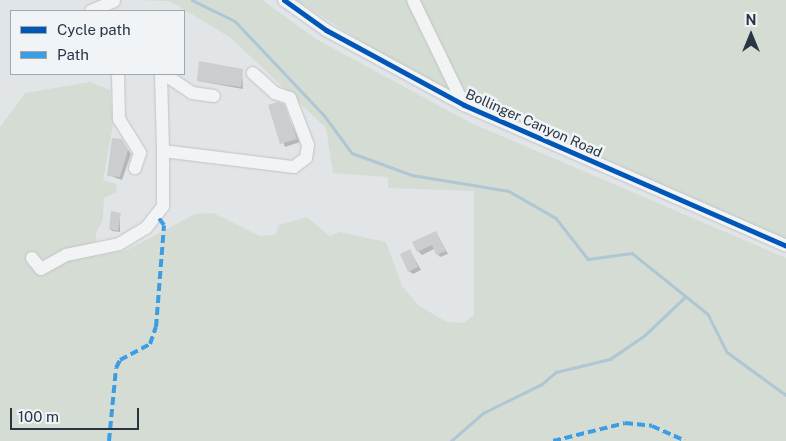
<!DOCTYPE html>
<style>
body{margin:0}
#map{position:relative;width:786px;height:441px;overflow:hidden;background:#e2e5e8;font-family:"Public Sans",sans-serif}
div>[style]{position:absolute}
.green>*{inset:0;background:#d4dcd3}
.shadow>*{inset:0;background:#0003}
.stream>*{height:2.5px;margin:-1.25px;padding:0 1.25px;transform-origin:1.25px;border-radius:1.25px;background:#afc6d5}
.building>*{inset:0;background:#cbcdd0}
.roads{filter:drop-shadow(0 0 1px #c0c3c6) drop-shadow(0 0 1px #c0c3c6)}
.minor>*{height:12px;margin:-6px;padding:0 6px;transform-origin:6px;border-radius:6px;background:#f2f3f4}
.quiet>*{height:4px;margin-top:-2px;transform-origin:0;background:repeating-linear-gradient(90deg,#3d9de3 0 8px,transparent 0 12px)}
.cycleway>*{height:5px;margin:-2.5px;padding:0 2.5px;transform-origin:2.5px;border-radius:2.5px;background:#0057b8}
span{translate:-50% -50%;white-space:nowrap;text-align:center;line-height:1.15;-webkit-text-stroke:5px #f0f4f7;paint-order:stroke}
.street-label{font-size:14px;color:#283543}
.legend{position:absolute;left:10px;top:10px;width:175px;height:65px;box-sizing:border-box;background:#f0f4f7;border:1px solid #a0a8af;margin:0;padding:6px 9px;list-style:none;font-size:15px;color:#283543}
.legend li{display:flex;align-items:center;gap:10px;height:25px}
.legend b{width:25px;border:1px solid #a0a8af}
.north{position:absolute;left:726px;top:10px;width:50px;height:50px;-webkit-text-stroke:4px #f0f4f7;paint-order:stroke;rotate:0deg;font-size:14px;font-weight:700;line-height:20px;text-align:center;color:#283543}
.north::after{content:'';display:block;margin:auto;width:18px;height:22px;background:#283543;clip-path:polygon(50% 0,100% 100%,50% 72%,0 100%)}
.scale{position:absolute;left:10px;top:408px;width:129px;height:22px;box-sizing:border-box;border:2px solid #283543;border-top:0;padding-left:6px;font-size:15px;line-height:18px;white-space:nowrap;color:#283543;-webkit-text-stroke:4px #f0f4f7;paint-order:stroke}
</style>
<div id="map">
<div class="green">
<i style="clip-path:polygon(130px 0,262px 0,316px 39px,471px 123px,786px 258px,786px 441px,0 441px,0 127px,25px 93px,90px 82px,110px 90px,113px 125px,103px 180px,116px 184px,117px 192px,104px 198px,103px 219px,96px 233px,97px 256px,127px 250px,195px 214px,213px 213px,260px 236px,276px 234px,279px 225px,307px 217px,330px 236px,340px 232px,386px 242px,402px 286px,419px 306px,447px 322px,464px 323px,474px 315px,474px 191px,388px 188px,388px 177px,333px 173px,326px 128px,231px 38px,170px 1px)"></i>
<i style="clip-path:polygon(296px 0,786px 0,786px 240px,406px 70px)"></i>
</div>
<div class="shadow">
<i style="clip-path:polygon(242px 71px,243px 89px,198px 81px)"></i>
<i style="clip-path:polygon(283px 106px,300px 142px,285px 147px,270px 107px)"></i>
<i style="clip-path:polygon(121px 140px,131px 154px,122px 180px,108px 175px)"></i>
<i style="clip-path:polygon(120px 214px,120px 232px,112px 231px,110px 229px)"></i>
<i style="clip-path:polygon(436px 232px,448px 254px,440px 257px,434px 249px,422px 255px,418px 251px)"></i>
<i style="clip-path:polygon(410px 251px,421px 270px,413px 274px,409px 271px)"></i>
</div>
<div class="stream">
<i style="left:192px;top:0;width:48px;rotate:26deg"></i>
<i style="left:235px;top:21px;width:129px;rotate:46.6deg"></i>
<i style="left:324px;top:115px;width:47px;rotate:53.6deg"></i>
<i style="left:352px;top:153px;width:64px;rotate:20.1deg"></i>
<i style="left:412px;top:175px;width:98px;rotate:9.4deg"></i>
<i style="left:509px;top:191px;width:54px;rotate:29.9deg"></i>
<i style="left:556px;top:218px;width:52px;rotate:52deg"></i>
<i style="left:588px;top:259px;width:44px;rotate:-7.8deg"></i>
<i style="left:632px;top:253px;width:97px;rotate:38.8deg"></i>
<i style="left:708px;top:314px;width:42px;rotate:63.4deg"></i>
<i style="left:727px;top:352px;width:73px;rotate:36.1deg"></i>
<i style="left:451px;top:441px;width:43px;rotate:-41.2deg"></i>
<i style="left:483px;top:413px;width:66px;rotate:-26.2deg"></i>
<i style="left:542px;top:384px;width:18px;rotate:-41deg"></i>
<i style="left:556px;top:372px;width:56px;rotate:-13.5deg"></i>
<i style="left:610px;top:359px;width:42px;rotate:-34.4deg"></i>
<i style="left:645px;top:335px;width:54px;rotate:-43.5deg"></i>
</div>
<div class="building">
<i style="clip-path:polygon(199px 61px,243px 69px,241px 87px,197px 81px)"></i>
<i style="clip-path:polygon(278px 102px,284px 104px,297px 139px,280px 144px,268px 105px)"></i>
<i style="clip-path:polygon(112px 138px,122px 139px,128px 150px,120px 177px,107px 176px)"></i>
<i style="clip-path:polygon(111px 211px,121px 213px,118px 231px,109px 229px)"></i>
<i style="clip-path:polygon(436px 231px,446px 251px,436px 255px,432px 245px,417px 252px,412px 242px)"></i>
<i style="clip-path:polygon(410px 249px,418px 267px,408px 272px,400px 254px)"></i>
</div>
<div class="roads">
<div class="minor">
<i style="left:284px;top:0;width:52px;rotate:35.5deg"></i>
<i style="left:326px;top:30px;width:157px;rotate:28.5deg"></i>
<i style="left:464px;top:105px;width:352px;rotate:23.6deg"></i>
<i style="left:413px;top:0;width:117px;rotate:64.1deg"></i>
<i style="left:91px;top:11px;width:25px;rotate:-23deg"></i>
<i style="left:118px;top:74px;width:45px;rotate:88.7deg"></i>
<i style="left:119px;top:119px;width:40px;rotate:58deg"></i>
<i style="left:140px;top:153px;width:16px;rotate:108deg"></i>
<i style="left:161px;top:74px;width:77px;rotate:88.5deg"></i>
<i style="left:164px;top:74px;width:34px;rotate:34deg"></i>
<i style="left:192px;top:93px;width:22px;rotate:8deg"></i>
<i style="left:32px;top:258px;width:14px;rotate:51deg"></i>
<i style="left:41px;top:269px;width:29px;rotate:-29deg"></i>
<i style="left:66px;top:255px;width:54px;rotate:-11.7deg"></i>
<i style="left:119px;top:244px;width:31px;rotate:-31deg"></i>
<i style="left:146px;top:228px;width:28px;rotate:-52deg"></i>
<i style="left:163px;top:206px;width:55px;rotate:-90deg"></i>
<i style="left:163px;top:151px;width:132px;rotate:7deg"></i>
<i style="left:294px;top:167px;width:15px;rotate:-37deg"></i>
<i style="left:306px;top:158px;width:13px;rotate:-81deg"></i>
<i style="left:308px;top:145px;width:50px;rotate:-111deg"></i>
<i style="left:290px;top:98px;width:16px;rotate:-162deg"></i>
<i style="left:275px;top:93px;width:30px;rotate:-138deg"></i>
</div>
</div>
<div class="quiet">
<i style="left:109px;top:441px;width:73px;rotate:-84.5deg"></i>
<i style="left:116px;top:368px;width:9px;rotate:-63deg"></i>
<i style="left:120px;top:360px;width:34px;rotate:-28deg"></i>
<i style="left:150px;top:344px;width:18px;rotate:-71deg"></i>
<i style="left:156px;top:327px;width:102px;rotate:-85.5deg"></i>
<i style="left:164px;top:225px;width:10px;rotate:-127deg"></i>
<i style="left:553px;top:441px;width:74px;rotate:-14deg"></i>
<i style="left:625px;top:423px;width:27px;rotate:6deg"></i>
<i style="left:652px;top:426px;width:36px;rotate:24deg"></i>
</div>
<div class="cycleway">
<i style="left:284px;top:0;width:52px;rotate:35.5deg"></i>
<i style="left:326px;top:30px;width:157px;rotate:28.5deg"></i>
<i style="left:464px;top:105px;width:352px;rotate:23.6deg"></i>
</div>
<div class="street-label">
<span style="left:534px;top:123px;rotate:24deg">Bollinger Canyon Road</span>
</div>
<ul class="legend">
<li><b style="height:6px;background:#0057b8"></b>Cycle path</li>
<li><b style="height:6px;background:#3d9de3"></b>Path</li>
</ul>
<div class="north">N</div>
<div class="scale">100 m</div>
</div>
